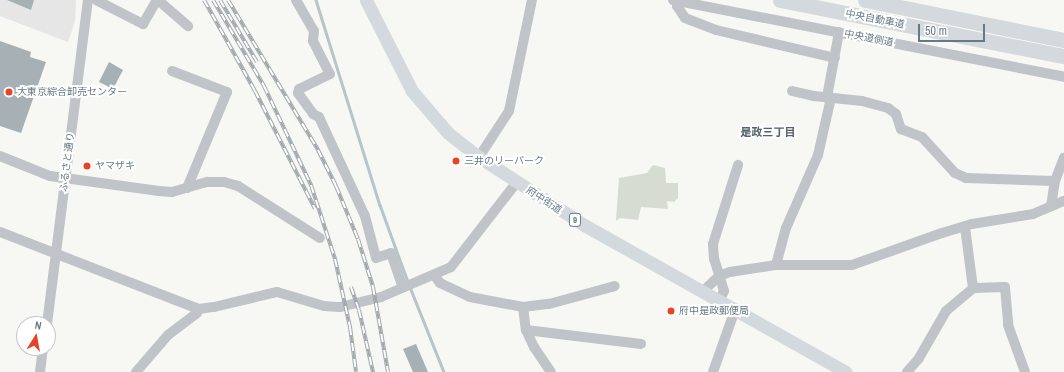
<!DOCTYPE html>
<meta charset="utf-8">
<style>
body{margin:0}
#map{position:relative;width:1064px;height:372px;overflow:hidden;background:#f7f7f4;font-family:"Archivo Narrow","Noto Sans JP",sans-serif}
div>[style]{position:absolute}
.built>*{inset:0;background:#e5e6e5}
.green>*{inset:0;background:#d7dcd3}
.stream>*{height:2.5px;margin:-1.25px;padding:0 1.25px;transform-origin:1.25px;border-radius:1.25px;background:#b7c5c8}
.building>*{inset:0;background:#a7b0b5}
.minor>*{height:10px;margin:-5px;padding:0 5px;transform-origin:5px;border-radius:5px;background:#c0c4c8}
.major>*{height:13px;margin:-6.5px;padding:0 6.5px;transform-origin:6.5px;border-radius:6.5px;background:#d4d9dd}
.highway>*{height:15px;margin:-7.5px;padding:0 7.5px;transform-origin:7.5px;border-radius:7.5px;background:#d4d9dd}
.rail>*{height:4px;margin-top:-2px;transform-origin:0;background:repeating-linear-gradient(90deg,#fff 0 8px,#a1a8ad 0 16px);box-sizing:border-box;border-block:1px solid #a1a8ad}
.dots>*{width:11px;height:11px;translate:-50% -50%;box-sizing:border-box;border:2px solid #fff;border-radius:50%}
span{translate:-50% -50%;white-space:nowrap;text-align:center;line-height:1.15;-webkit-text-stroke:4px #fff;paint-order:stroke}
.shield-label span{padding:1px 3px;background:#fff;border:1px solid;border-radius:3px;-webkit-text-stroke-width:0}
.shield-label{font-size:9px;color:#667985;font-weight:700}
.street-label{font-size:10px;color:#667985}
.poi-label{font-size:10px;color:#667985}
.left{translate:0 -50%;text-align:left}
.neighbourhood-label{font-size:11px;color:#54626a;font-weight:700}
.north{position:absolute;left:16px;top:316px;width:40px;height:40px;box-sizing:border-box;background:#fff;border:1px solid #c2c9ce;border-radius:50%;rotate:11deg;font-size:11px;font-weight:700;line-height:16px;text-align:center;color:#667985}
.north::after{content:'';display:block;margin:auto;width:14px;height:18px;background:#e54526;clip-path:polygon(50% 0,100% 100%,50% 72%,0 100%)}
.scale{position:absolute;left:918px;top:24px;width:67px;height:18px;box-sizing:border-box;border:2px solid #667985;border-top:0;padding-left:5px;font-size:12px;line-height:14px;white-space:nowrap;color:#667985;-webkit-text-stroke:3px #fff;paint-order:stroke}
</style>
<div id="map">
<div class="built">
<i style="clip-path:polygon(0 0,76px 0,75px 21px,68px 42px,0 16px)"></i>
</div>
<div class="green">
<i style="clip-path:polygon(653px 165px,665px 168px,666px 183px,678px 183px,678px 198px,674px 202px,667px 201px,668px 209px,641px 207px,638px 220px,620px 218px,616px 221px,619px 178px,647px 173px)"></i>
</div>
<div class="stream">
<i style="left:316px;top:0;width:215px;rotate:72.7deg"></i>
<i style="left:380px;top:205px;width:82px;rotate:70deg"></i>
<i style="left:410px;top:287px;width:92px;rotate:68.2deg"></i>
</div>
<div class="building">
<i style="clip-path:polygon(7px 0,34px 0,31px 10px)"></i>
<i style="clip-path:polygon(0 41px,31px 52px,30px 57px,46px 62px,21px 133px,0 126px)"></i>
<i style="clip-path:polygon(109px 62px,123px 70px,113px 89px,99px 82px)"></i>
<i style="clip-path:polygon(416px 344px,428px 372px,413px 372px,403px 349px)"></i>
</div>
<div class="minor">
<i style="left:96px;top:0;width:53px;rotate:27.1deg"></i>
<i style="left:143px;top:24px;width:28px;rotate:-60deg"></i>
<i style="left:158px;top:0;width:40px;rotate:41deg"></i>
<i style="left:296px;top:0;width:36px;rotate:60deg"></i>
<i style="left:314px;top:31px;width:10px;rotate:96deg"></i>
<i style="left:313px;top:41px;width:37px;rotate:63deg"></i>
<i style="left:330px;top:74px;width:34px;rotate:154deg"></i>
<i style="left:299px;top:89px;width:4px;rotate:104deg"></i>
<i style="left:298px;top:93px;width:26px;rotate:54deg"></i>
<i style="left:313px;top:114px;width:7px;rotate:27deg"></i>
<i style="left:319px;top:117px;width:109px;rotate:65.1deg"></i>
<i style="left:365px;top:216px;width:43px;rotate:75.3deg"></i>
<i style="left:376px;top:258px;width:16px;rotate:-18deg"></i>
<i style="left:391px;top:253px;width:36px;rotate:71deg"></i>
<i style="left:673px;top:0;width:399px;rotate:11.1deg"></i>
<i style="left:678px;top:1px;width:5px;rotate:101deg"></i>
<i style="left:677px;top:6px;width:14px;rotate:56deg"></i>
<i style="left:685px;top:18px;width:33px;rotate:21deg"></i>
<i style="left:716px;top:30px;width:122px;rotate:13.2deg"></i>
<i style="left:172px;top:71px;width:59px;rotate:20.9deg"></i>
<i style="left:227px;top:92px;width:104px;rotate:112.6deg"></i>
<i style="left:792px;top:91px;width:23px;rotate:13deg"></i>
<i style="left:814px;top:96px;width:48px;rotate:5.9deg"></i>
<i style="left:862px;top:101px;width:27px;rotate:15deg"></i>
<i style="left:888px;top:108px;width:10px;rotate:37deg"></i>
<i style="left:896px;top:114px;width:16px;rotate:72deg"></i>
<i style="left:901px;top:129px;width:22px;rotate:21deg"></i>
<i style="left:922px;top:137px;width:49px;rotate:47.5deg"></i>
<i style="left:955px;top:173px;width:12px;rotate:24deg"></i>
<i style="left:966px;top:178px;width:89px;rotate:1.9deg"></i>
<i style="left:827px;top:97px;width:66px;rotate:-79.5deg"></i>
<i style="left:0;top:156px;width:54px;rotate:21.8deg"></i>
<i style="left:50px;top:176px;width:110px;rotate:7.8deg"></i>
<i style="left:159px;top:191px;width:13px;rotate:4deg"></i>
<i style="left:172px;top:192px;width:37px;rotate:-16deg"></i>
<i style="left:208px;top:182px;width:16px"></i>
<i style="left:224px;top:182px;width:15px;rotate:16deg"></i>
<i style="left:238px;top:186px;width:97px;rotate:32.4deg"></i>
<i style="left:479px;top:157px;width:55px;rotate:-56.9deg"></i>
<i style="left:509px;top:111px;width:113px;rotate:-78.3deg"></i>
<i style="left:1051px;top:206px;width:25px;rotate:-81deg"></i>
<i style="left:1055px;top:181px;width:25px;rotate:-69deg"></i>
<i style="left:0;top:232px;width:213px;rotate:21.2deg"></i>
<i style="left:199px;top:309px;width:15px;rotate:-8deg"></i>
<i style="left:214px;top:307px;width:65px;rotate:-13.4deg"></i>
<i style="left:277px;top:292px;width:49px;rotate:16.6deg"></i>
<i style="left:324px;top:306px;width:16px;rotate:4deg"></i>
<i style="left:340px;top:307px;width:42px;rotate:-13.7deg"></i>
<i style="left:381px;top:297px;width:76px;rotate:-23.2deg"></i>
<i style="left:451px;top:267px;width:108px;rotate:-52.2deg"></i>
<i style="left:776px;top:265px;width:38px;rotate:-75deg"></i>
<i style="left:786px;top:228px;width:80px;rotate:-66.3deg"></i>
<i style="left:818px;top:155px;width:58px;rotate:-77.2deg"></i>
<i style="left:434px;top:275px;width:10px;rotate:53deg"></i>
<i style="left:440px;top:283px;width:33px;rotate:25deg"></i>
<i style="left:470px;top:297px;width:54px;rotate:10.7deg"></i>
<i style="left:523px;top:307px;width:26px;rotate:-7deg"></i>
<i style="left:549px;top:304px;width:68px;rotate:-15.3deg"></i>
<i style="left:973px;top:288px;width:32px;rotate:-2deg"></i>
<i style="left:1005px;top:287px;width:38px;rotate:85deg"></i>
<i style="left:1008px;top:325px;width:50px;rotate:70.1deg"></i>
<i style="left:702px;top:292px;width:23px;rotate:-43deg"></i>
<i style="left:719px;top:276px;width:12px;rotate:-20deg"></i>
<i style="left:730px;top:272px;width:47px;rotate:-8.7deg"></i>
<i style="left:776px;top:265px;width:76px"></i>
<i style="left:852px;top:265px;width:96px;rotate:-19.6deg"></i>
<i style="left:942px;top:233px;width:31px;rotate:-17deg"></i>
<i style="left:972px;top:224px;width:62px;rotate:-9.3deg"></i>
<i style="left:1033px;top:214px;width:34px;rotate:-23deg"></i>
<i style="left:719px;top:301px;width:11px;rotate:-63deg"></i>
<i style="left:724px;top:291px;width:34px;rotate:-107deg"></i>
<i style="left:714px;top:259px;width:15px;rotate:-94deg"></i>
<i style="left:713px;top:244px;width:83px;rotate:-72.4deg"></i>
<i style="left:523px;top:307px;width:23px;rotate:83deg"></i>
<i style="left:526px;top:330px;width:19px;rotate:65deg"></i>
<i style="left:534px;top:347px;width:30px;rotate:56deg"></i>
<i style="left:47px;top:324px;width:327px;rotate:-82.8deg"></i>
<i style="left:526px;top:330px;width:116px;rotate:6.9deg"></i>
<i style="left:40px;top:372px;width:24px;rotate:-83deg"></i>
<i style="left:136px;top:372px;width:49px;rotate:-49.1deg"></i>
<i style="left:168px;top:335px;width:36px;rotate:-37deg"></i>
<i style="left:197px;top:313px;width:4px;rotate:-63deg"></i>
<i style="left:713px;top:372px;width:66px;rotate:-70.5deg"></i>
<i style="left:907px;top:372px;width:18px;rotate:-49deg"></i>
<i style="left:919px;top:358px;width:54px;rotate:-60.1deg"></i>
<i style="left:946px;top:311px;width:35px;rotate:-40deg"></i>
<i style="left:973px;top:288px;width:62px;rotate:-97.5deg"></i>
</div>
<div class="major">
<i style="left:366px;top:0;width:102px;rotate:63.2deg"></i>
<i style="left:412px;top:91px;width:55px;rotate:49.4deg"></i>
<i style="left:448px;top:133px;width:39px;rotate:38deg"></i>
<i style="left:479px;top:157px;width:125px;rotate:32.9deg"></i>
<i style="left:584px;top:225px;width:300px;rotate:29.3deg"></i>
</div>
<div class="highway">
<i style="left:780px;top:0;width:289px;rotate:11.2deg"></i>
<i style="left:865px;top:0;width:203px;rotate:11.4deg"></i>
</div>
<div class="rail">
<i style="left:204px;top:0;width:104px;rotate:60.7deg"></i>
<i style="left:255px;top:91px;width:132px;rotate:63deg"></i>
<i style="left:213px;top:0;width:100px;rotate:59.3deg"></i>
<i style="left:264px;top:86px;width:110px;rotate:64.6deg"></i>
<i style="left:311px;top:185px;width:78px;rotate:72deg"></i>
<i style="left:335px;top:259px;width:70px;rotate:77.6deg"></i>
<i style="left:350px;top:327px;width:45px;rotate:82.4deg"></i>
<i style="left:220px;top:0;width:72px;rotate:59.2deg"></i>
<i style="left:228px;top:0;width:175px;rotate:59deg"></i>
<i style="left:318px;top:150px;width:40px;rotate:63.4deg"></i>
<i style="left:336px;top:186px;width:57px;rotate:67.5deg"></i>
<i style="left:358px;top:239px;width:50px;rotate:72.6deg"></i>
<i style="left:373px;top:287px;width:86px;rotate:80deg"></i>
<i style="left:351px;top:287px;width:24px;rotate:71deg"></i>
<i style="left:359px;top:310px;width:64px;rotate:77.3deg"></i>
</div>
<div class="dots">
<i style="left:9px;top:92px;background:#e54526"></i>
<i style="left:456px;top:161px;background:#e54526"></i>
<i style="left:87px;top:166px;background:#e54526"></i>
<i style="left:671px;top:311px;background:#e54526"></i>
</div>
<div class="shield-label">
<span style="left:575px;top:220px">9</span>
</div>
<div class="street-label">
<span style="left:875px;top:19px;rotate:11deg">中央自動車道</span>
<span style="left:869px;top:38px;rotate:11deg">中央道側道</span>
<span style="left:67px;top:162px;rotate:-83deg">ふるさと通り</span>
<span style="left:544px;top:200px;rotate:33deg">府中街道</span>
</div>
<div class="poi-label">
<span class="left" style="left:17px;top:92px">大東京綜合卸売センター</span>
<span class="left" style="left:464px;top:161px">三井のリーパーク</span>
<span class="left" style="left:95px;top:166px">ヤマザキ</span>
<span class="left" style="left:679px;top:311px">府中是政郵便局</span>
</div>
<div class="neighbourhood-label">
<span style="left:768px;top:132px">是政三丁目</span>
</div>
<div class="north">N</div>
<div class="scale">50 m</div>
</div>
